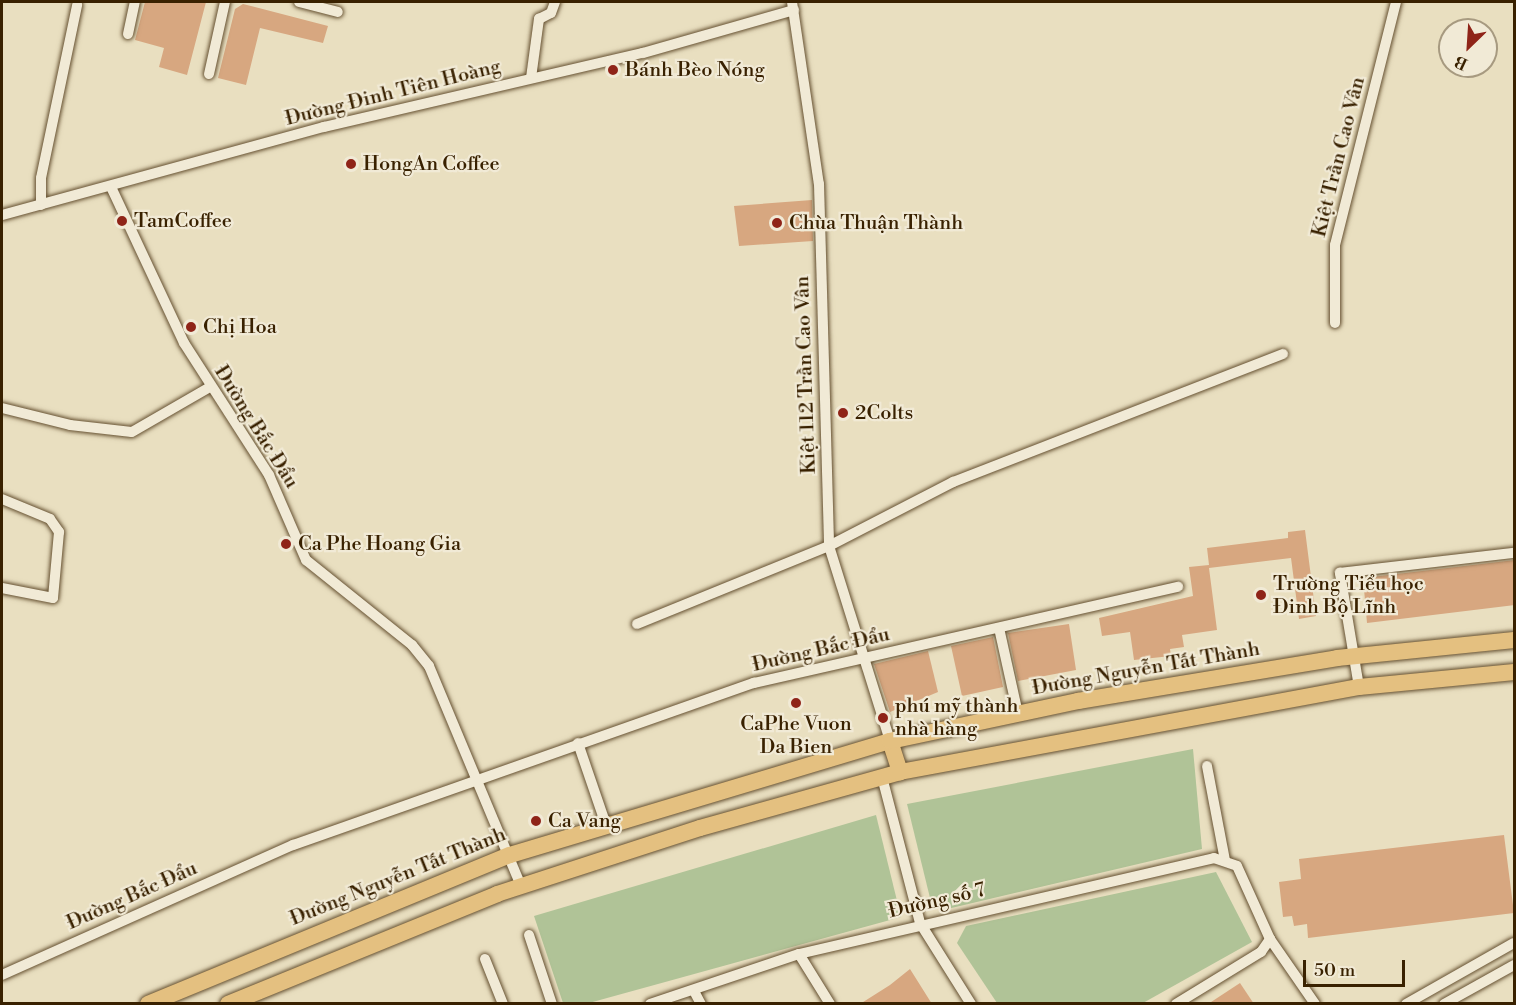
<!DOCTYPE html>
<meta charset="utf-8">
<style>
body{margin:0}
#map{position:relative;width:1516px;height:1005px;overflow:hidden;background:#e9dfc0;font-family:"Libre Bodoni",serif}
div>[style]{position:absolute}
.green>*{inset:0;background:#b0c397}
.building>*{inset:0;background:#d7a780}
.roads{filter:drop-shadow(0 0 2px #655030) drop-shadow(0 0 2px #655030)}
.minor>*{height:10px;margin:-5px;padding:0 5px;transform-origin:5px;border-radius:5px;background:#f1ead6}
.primary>*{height:16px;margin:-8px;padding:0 8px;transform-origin:8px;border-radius:8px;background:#e4c080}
.dots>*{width:16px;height:16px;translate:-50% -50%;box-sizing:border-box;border:3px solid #f1ead6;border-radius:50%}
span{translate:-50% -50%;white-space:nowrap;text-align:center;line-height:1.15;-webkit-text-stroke:4.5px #f1ead6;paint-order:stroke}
.poi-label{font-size:20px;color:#392100}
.left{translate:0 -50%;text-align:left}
.street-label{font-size:20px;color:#392100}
.frame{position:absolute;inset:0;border:3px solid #392100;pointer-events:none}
.north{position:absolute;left:1438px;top:18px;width:60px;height:60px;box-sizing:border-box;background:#f1ead6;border:2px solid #a79a80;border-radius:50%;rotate:205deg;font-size:16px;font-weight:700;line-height:24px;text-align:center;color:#392100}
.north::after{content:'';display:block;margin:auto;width:21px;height:27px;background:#8f2418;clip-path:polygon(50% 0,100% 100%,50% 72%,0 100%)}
.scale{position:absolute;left:1303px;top:960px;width:102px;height:27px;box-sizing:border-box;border:3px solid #392100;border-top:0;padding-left:8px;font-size:18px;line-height:21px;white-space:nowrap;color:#392100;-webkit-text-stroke:4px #f1ead6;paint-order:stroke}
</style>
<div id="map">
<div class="green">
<i style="clip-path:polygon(1193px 749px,1202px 849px,943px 910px,931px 902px,907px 804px)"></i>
<i style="clip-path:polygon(876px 815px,901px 917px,589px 1003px,563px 1003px,534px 916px)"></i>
<i style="clip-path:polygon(1216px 872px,1252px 942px,1143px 1003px,997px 1003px,957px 943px,966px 926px)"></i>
</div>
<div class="building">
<i style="clip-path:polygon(145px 2px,206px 2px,187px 75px,159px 67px,164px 48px,135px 40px)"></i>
<i style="clip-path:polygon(243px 4px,328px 26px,323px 43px,260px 28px,246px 85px,218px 78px,235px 9px)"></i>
<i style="clip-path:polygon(812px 200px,813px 241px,739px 246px,734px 206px)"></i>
<i style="clip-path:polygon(1305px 530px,1316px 616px,1299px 619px,1291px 558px,1209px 568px,1217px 630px,1182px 635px,1184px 647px,1170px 649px,1171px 656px,1134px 660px,1130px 632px,1102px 636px,1099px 618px,1193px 596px,1189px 567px,1209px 565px,1207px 548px,1288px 538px,1288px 532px)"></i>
<i style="clip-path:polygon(1515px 560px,1515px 605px,1367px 623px,1363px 578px)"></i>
<i style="clip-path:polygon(1069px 624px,1076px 670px,1018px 681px,1008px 633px)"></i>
<i style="clip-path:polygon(993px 637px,1003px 687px,962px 696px,951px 646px)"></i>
<i style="clip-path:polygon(928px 651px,938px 692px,890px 712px,874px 664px)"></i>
<i style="clip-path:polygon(1504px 835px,1514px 913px,1308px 938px,1307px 924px,1294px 926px,1292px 916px,1283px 917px,1279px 882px,1301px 879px,1299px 859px)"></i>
<i style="clip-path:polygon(910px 969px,932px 1004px,860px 1004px,890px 985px)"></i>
<i style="clip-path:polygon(1240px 983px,1254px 1004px,1208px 1004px)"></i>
</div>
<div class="roads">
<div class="minor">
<i style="left:299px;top:2px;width:40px;rotate:14.4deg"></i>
<i style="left:792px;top:2px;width:184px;rotate:81.6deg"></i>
<i style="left:819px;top:184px;width:362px;rotate:88.4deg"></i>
<i style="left:829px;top:546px;width:204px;rotate:72.6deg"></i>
<i style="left:128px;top:34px;width:33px;rotate:-78deg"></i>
<i style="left:209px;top:74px;width:74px;rotate:-77.5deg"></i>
<i style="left:531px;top:78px;width:60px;rotate:-82.3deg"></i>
<i style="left:539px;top:19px;width:13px;rotate:-27deg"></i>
<i style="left:551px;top:13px;width:12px;rotate:-70deg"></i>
<i style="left:111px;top:187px;width:172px;rotate:64.9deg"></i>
<i style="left:184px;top:343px;width:157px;rotate:57.2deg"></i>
<i style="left:269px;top:475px;width:93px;rotate:66.5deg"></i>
<i style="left:306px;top:560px;width:136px;rotate:38.7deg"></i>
<i style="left:412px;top:645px;width:27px;rotate:51deg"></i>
<i style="left:429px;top:666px;width:238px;rotate:67.3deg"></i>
<i style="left:41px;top:205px;width:27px;rotate:-90deg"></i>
<i style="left:41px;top:178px;width:177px;rotate:-78.2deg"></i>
<i style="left:2px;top:215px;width:334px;rotate:-15.3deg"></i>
<i style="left:324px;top:127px;width:327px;rotate:-13.1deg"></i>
<i style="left:643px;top:53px;width:157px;rotate:-15.9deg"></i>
<i style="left:1335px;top:323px;width:78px;rotate:-90deg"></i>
<i style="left:1335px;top:245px;width:251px;rotate:-75.9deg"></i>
<i style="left:2px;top:408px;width:70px;rotate:14deg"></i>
<i style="left:70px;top:425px;width:62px;rotate:6.4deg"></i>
<i style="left:132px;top:432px;width:90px;rotate:-30deg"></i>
<i style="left:2px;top:499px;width:52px;rotate:22.6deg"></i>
<i style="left:50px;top:519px;width:16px;rotate:55deg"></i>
<i style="left:59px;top:532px;width:66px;rotate:95.2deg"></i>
<i style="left:53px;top:598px;width:52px;rotate:-168.9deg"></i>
<i style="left:637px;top:624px;width:207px;rotate:-22.1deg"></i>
<i style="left:829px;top:546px;width:140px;rotate:-27.3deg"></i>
<i style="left:953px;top:482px;width:354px;rotate:-21.2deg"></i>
<i style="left:999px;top:628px;width:88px;rotate:77.5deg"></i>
<i style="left:1359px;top:687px;width:116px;rotate:-99.5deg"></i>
<i style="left:1340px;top:573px;width:175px;rotate:-6.6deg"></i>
<i style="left:578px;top:743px;width:87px;rotate:71.1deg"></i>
<i style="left:1207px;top:766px;width:96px;rotate:79.2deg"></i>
<i style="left:882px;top:777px;width:151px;rotate:75.4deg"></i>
<i style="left:920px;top:923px;width:96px;rotate:57.8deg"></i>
<i style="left:529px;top:935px;width:73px;rotate:71.6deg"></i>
<i style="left:799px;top:954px;width:59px;rotate:58.2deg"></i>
<i style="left:485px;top:959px;width:48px;rotate:68.2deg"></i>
<i style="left:2px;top:975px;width:319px;rotate:-24.1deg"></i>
<i style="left:293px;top:845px;width:489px;rotate:-19.4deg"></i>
<i style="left:754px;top:683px;width:435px;rotate:-12.8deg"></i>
<i style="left:694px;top:991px;width:15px;rotate:62deg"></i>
<i style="left:650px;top:1004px;width:157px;rotate:-18.6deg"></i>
<i style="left:799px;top:954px;width:426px;rotate:-13deg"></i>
<i style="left:1214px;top:858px;width:24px;rotate:19deg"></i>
<i style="left:1237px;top:866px;width:80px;rotate:65.7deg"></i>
<i style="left:1270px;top:939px;width:79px;rotate:55.3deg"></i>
<i style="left:1176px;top:1004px;width:100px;rotate:-31.5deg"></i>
<i style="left:1261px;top:952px;width:16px;rotate:-55deg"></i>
<i style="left:1406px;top:1004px;width:124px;rotate:-29.5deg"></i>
<i style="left:1444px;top:1004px;width:80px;rotate:-29.1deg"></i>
</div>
<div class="primary">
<i style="left:890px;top:741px;width:33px;rotate:72deg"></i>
<i style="left:148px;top:1004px;width:391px;rotate:-22.4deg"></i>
<i style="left:510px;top:855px;width:397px;rotate:-16.7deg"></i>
<i style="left:890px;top:741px;width:192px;rotate:-12deg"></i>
<i style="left:1078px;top:701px;width:263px;rotate:-9.4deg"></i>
<i style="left:1337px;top:658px;width:178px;rotate:-5.8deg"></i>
<i style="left:228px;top:1004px;width:291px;rotate:-22.2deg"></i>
<i style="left:497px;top:894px;width:213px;rotate:-18deg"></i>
<i style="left:700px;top:828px;width:208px;rotate:-15.6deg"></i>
<i style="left:900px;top:772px;width:467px;rotate:-10.5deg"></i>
<i style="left:1359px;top:687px;width:156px;rotate:-5.5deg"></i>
</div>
</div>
<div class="dots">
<i style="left:613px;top:70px;background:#8f2418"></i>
<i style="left:351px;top:164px;background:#8f2418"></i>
<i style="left:122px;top:221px;background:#8f2418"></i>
<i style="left:777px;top:223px;background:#8f2418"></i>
<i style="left:191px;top:327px;background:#8f2418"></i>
<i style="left:843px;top:413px;background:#8f2418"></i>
<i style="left:286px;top:544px;background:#8f2418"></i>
<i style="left:1261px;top:595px;background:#8f2418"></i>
<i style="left:796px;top:703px;background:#8f2418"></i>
<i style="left:883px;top:718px;background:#8f2418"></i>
<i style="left:536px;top:821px;background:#8f2418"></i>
</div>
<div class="poi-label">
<span class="left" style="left:625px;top:70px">Bánh Bèo Nóng</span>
<span class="left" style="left:363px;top:164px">HongAn Coffee</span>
<span class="left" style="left:134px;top:221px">TamCoffee</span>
<span class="left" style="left:789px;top:223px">Chùa Thuận Thành</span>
<span class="left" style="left:203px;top:327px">Chị Hoa</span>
<span class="left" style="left:855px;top:413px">2Colts</span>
<span class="left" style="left:298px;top:544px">Ca Phe Hoang Gia</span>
<span class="left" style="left:1273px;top:596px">Trường Tiểu học<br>Đinh Bộ Lĩnh</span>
<span class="left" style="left:895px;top:718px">phú mỹ thành<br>nhà hàng</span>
<span style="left:796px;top:736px">CaPhe Vuon<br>Da Bien</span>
<span class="left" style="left:548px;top:821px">Ca Vang</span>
</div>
<div class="street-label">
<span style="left:393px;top:93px;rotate:-14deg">Đường Đinh Tiên Hoàng</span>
<span style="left:1339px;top:157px;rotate:-76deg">Kiệt Trần Cao Vân</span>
<span style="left:806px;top:375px;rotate:-92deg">Kiệt 112 Trần Cao Vân</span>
<span style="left:256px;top:427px;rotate:58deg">Đường Bắc Đẩu</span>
<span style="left:821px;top:650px;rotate:-13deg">Đường Bắc Đẩu</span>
<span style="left:1146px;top:669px;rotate:-10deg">Đường Nguyễn Tất Thành</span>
<span style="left:398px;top:877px;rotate:-22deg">Đường Nguyễn Tất Thành</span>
<span style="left:132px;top:896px;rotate:-24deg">Đường Bắc Đẩu</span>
<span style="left:937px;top:901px;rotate:-13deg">Đường số 7</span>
</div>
<div class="frame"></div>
<div class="north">B</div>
<div class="scale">50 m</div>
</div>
